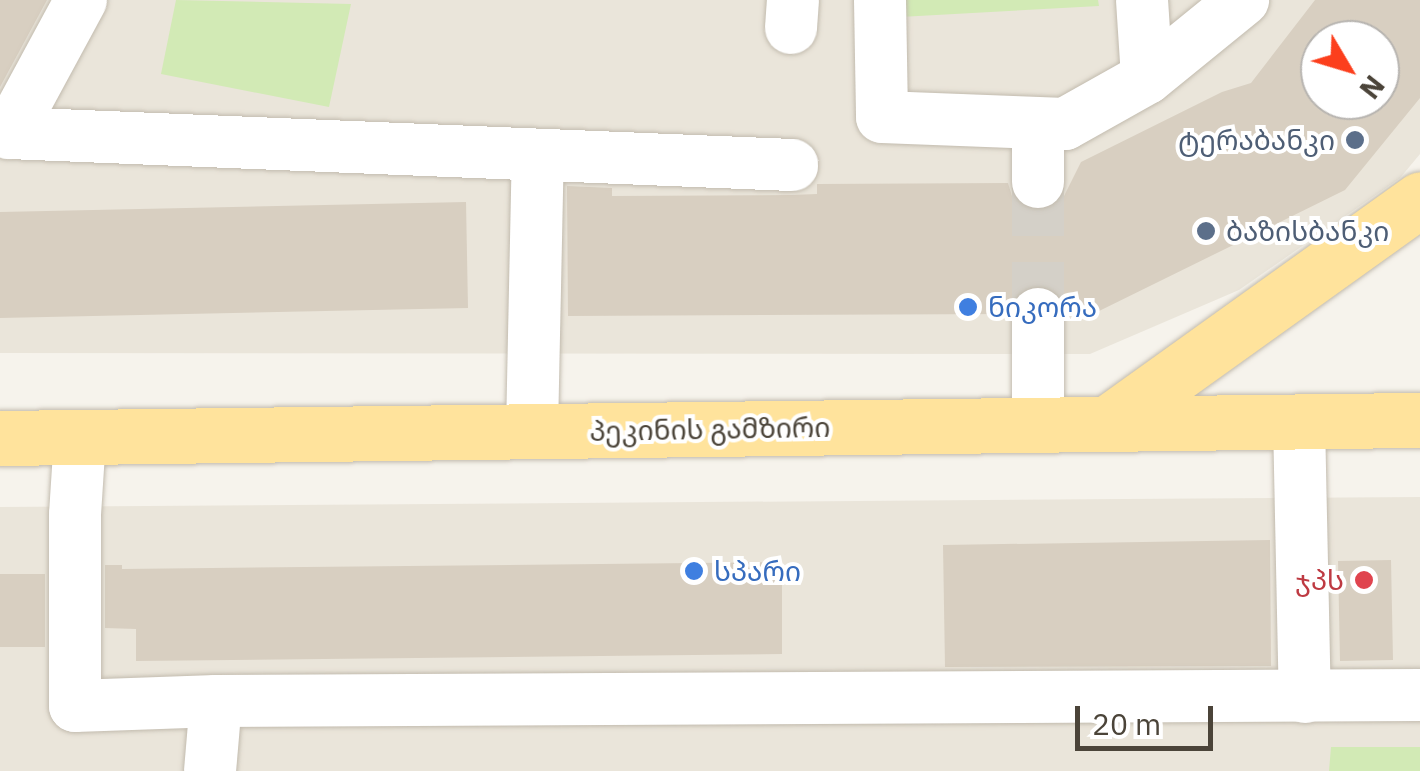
<!DOCTYPE html>
<meta charset="utf-8">
<style>
body{margin:0}
#map{position:relative;width:1420px;height:771px;overflow:hidden;background:#f6f3ec;font-family:"IBM Plex Sans","Noto Sans Georgian",sans-serif}
div>[style]{position:absolute}
.residential>*{inset:0;background:#eae5da}
.green>*{inset:0;background:#d2eab5}
.building>*{inset:0;background:#d8cfc1}
.minor-tunnel>*{height:52px;margin-top:-26px;transform-origin:0;background:repeating-linear-gradient(90deg,#d4d0c8 0 52px,transparent 0 78px)}
.roads{filter:drop-shadow(0 0 2px #c2bbae) drop-shadow(0 0 2px #c2bbae)}
.minor>*{height:52px;margin:-26px;padding:0 26px;transform-origin:26px;border-radius:26px;background:#fff}
.major>*{height:55px;margin:-27.5px;padding:0 27.5px;transform-origin:27.5px;border-radius:27.5px;background:#ffe39c}
.dots>*{width:28px;height:28px;translate:-50% -50%;box-sizing:border-box;border:5px solid #fff;border-radius:50%}
span{translate:-50% -50%;white-space:nowrap;text-align:center;line-height:1.15;-webkit-text-stroke:8px #fff;paint-order:stroke}
.service-label{font-size:28px;color:#4e5e75}
.right{translate:-100% -50%;text-align:right}
.left{translate:0 -50%;text-align:left}
.shop-label{font-size:28px;color:#366cbe}
.street-label{font-size:28px;color:#4b4439}
.health-label{font-size:28px;color:#be3a42}
.north{position:absolute;left:1300px;top:20px;width:100px;height:100px;box-sizing:border-box;background:#fff;border:2px solid #b7b4b0;border-radius:50%;rotate:128deg;font-size:28px;font-weight:700;line-height:40px;text-align:center;color:#4b4439}
.north::after{content:'';display:block;margin:auto;width:35px;height:45px;background:#fc3f1d;clip-path:polygon(50% 0,100% 100%,50% 72%,0 100%)}
.scale{position:absolute;left:1075px;top:706px;width:138px;height:45px;box-sizing:border-box;border:5px solid #4b4439;border-top:0;padding-left:12px;font-size:30px;line-height:35px;white-space:nowrap;color:#4b4439;-webkit-text-stroke:8px #fff;paint-order:stroke}
</style>
<div id="map">
<div class="residential">
<i style="clip-path:polygon(evenodd,0 0,1420px 0,1420px 154px,1400px 178px,1239px 290px,1090px 354px,0 353px,0 0,1320px 40px,1380px 40px,1380px 100px,1320px 100px,1320px 40px)"></i>
<i style="clip-path:polygon(1420px 497px,1420px 771px,0 771px,0 507px)"></i>
</div>
<div class="green">
<i style="clip-path:polygon(176px 0,351px 4px,329px 107px,161px 74px)"></i>
<i style="clip-path:polygon(899px 0,1098px 0,1099px 6px,900px 17px)"></i>
<i style="clip-path:polygon(1331px 747px,1420px 747px,1420px 771px,1329px 771px)"></i>
</div>
<div class="building">
<i style="clip-path:polygon(0 0,47px 0,0 87px)"></i>
<i style="clip-path:polygon(evenodd,1315px 0,1420px 0,1420px 98px,1345px 190px,1093px 314px,1068px 314px,1064px 300px,1054px 289px,1037px 284px,1024px 288px,1013px 298px,1008px 314px,568px 316px,567px 186px,612px 188px,612px 196px,791px 195px,817px 194px,817px 184px,1008px 183px,1012px 196px,1022px 207px,1039px 212px,1052px 208px,1063px 198px,1081px 162px,1222px 92px,1251px 83px,1315px 0,1320px 40px,1380px 40px,1380px 100px,1320px 100px,1320px 40px)"></i>
<i style="clip-path:polygon(466px 202px,468px 308px,0 318px,0 212px)"></i>
<i style="clip-path:polygon(1270px 540px,1271px 666px,945px 667px,943px 545px)"></i>
<i style="clip-path:polygon(1391px 560px,1393px 660px,1340px 661px,1338px 561px)"></i>
<i style="clip-path:polygon(782px 562px,782px 654px,136px 661px,136px 629px,105px 628px,105px 565px,122px 565px,122px 569px)"></i>
<i style="clip-path:polygon(0 574px,45px 574px,45px 647px,0 647px)"></i>
</div>
<div class="minor-tunnel">
<i style="left:1038px;top:314px;width:132px;rotate:-90deg"></i>
</div>
<div class="roads">
<div class="minor">
<i style="left:81px;top:0;width:151px;rotate:118.4deg"></i>
<i style="left:9px;top:133px;width:784px;rotate:2.34deg"></i>
<i style="left:880px;top:0;width:117px;rotate:89deg"></i>
<i style="left:882px;top:117px;width:183px;rotate:2.2deg"></i>
<i style="left:1065px;top:124px;width:94px;rotate:-29.3deg"></i>
<i style="left:1147px;top:78px;width:124px;rotate:-39.1deg"></i>
<i style="left:1142px;top:0;width:78px;rotate:86.3deg"></i>
<i style="left:791px;top:28px;width:28px;rotate:-86deg"></i>
<i style="left:1038px;top:124px;width:58px;rotate:90deg"></i>
<i style="left:1038px;top:314px;width:111px;rotate:90deg"></i>
<i style="left:1299px;top:421px;width:276px;rotate:88.8deg"></i>
<i style="left:532px;top:431px;width:275px;rotate:-88.8deg"></i>
<i style="left:80px;top:437px;width:78px;rotate:93.7deg"></i>
<i style="left:75px;top:515px;width:191px;rotate:90deg"></i>
<i style="left:75px;top:706px;width:141px;rotate:-2deg"></i>
<i style="left:216px;top:701px;width:1204px;rotate:-0.29deg"></i>
<i style="left:210px;top:771px;width:70px;rotate:-85.1deg"></i>
</div>
<div class="major">
<i style="left:1108px;top:423px;width:384px;rotate:-35.6deg"></i>
<i style="left:0;top:438px;width:1420px;rotate:-0.73deg"></i>
</div>
</div>
<div class="dots">
<i style="left:1355px;top:140px;background:#5c6f8a"></i>
<i style="left:1206px;top:231px;background:#5c6f8a"></i>
<i style="left:968px;top:307px;background:#3f7fe0"></i>
<i style="left:694px;top:571px;background:#3f7fe0"></i>
<i style="left:1364px;top:580px;background:#e0444e"></i>
</div>
<div class="service-label">
<span class="right" style="left:1335px;top:140px">ტერაბანკი</span>
<span class="left" style="left:1226px;top:231px">ბაზისბანკი</span>
</div>
<div class="shop-label">
<span class="left" style="left:988px;top:307px">ნიკორა</span>
<span class="left" style="left:714px;top:571px">სპარი</span>
</div>
<div class="street-label">
<span style="left:710px;top:429px;rotate:-1deg">პეკინის გამზირი</span>
</div>
<div class="health-label">
<span class="right" style="left:1344px;top:580px">ჯპს</span>
</div>
<div class="north">N</div>
<div class="scale">20 m</div>
</div>
